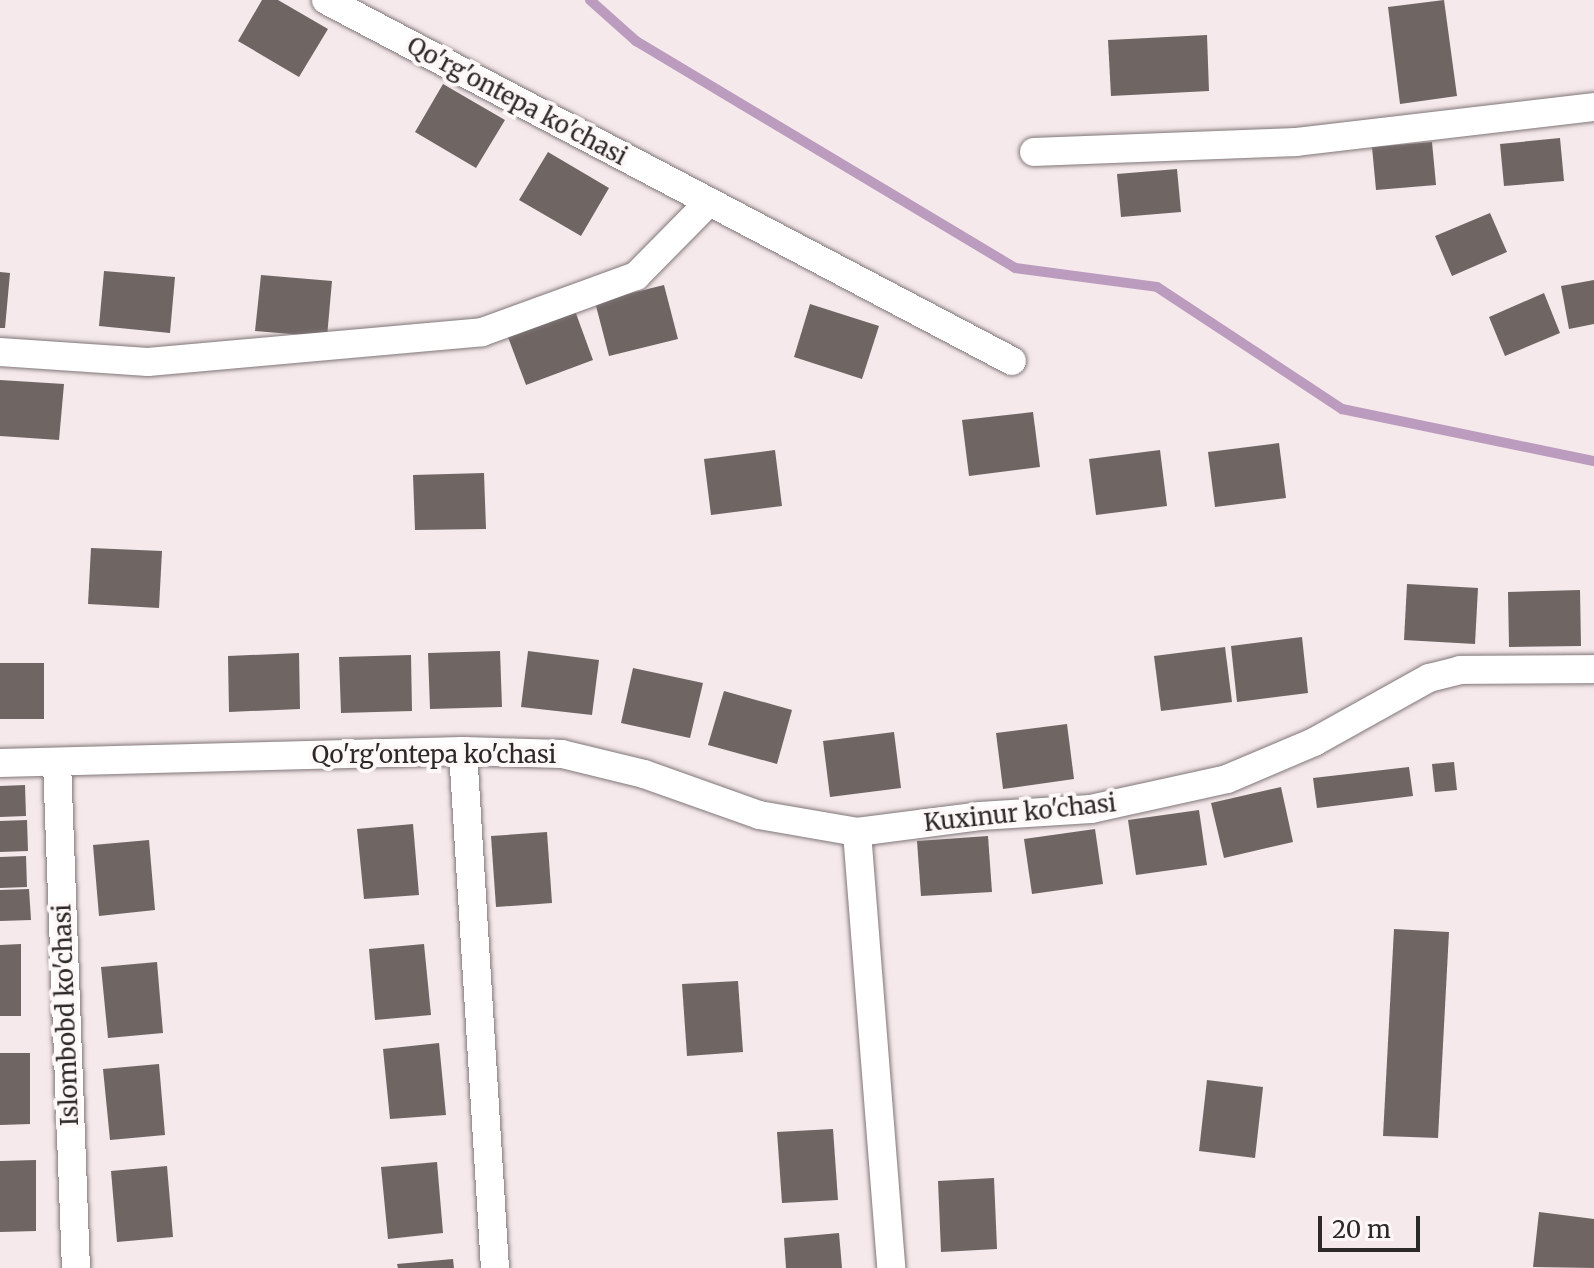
<!DOCTYPE html>
<style>
body{margin:0}
#map{position:relative;width:1594px;height:1268px;overflow:hidden;background:#f5e9eb;font-family:Merriweather,serif}
div>[style]{position:absolute}
.stream>*{height:10px;margin:-5px;padding:0 5px;transform-origin:5px;border-radius:5px;background:#bc9cbe}
.building>*{inset:0;background:#6f6664}
.roads{filter:drop-shadow(0 0 2px #807678) drop-shadow(0 0 2px #807678)}
.minor>*{height:28px;margin:-14px;padding:0 14px;transform-origin:14px;border-radius:14px;background:#fff}
span{translate:-50% -50%;white-space:nowrap;text-align:center;line-height:1.15;-webkit-text-stroke:8px #fff8f9;paint-order:stroke}
.street-label{font-size:24px;color:#2d2929}
.scale{position:absolute;left:1318px;top:1216px;width:102px;height:36px;box-sizing:border-box;border:4px solid #2d2929;border-top:0;padding-left:10px;font-size:24px;line-height:28px;white-space:nowrap;color:#2d2929;-webkit-text-stroke:6px #fff8f9;paint-order:stroke}
</style>
<div id="map">
<div class="stream">
<i style="left:590px;top:0;width:62px;rotate:41.7deg"></i>
<i style="left:636px;top:41px;width:442px;rotate:30.9deg"></i>
<i style="left:1015px;top:268px;width:143px;rotate:7.6deg"></i>
<i style="left:1157px;top:287px;width:222px;rotate:33.4deg"></i>
<i style="left:1342px;top:409px;width:257px;rotate:11.7deg"></i>
</div>
<div class="building">
<i style="clip-path:polygon(262px 0,278px 0,328px 29px,299px 77px,238px 41px)"></i>
<i style="clip-path:polygon(1444px 0,1457px 96px,1400px 104px,1388px 7px)"></i>
<i style="clip-path:polygon(1207px 35px,1209px 91px,1111px 96px,1108px 40px)"></i>
<i style="clip-path:polygon(443px 84px,505px 120px,476px 168px,415px 132px)"></i>
<i style="clip-path:polygon(1560px 138px,1564px 181px,1504px 186px,1500px 144px)"></i>
<i style="clip-path:polygon(1432px 142px,1436px 185px,1376px 190px,1372px 147px)"></i>
<i style="clip-path:polygon(548px 152px,609px 188px,581px 236px,519px 200px)"></i>
<i style="clip-path:polygon(1177px 169px,1181px 212px,1121px 217px,1117px 174px)"></i>
<i style="clip-path:polygon(1490px 213px,1507px 252px,1452px 276px,1435px 236px)"></i>
<i style="clip-path:polygon(104px 271px,175px 277px,170px 333px,99px 326px)"></i>
<i style="clip-path:polygon(0 272px,10px 273px,5px 328px,0 328px)"></i>
<i style="clip-path:polygon(261px 275px,332px 281px,327px 337px,255px 331px)"></i>
<i style="clip-path:polygon(1594px 280px,1594px 324px,1569px 329px,1561px 286px)"></i>
<i style="clip-path:polygon(664px 285px,678px 339px,609px 356px,595px 302px)"></i>
<i style="clip-path:polygon(1544px 293px,1560px 333px,1505px 356px,1489px 317px)"></i>
<i style="clip-path:polygon(810px 304px,879px 326px,862px 379px,794px 357px)"></i>
<i style="clip-path:polygon(574px 308px,593px 360px,526px 385px,506px 332px)"></i>
<i style="clip-path:polygon(0 380px,64px 384px,59px 440px,0 436px)"></i>
<i style="clip-path:polygon(1033px 412px,1040px 467px,969px 476px,962px 420px)"></i>
<i style="clip-path:polygon(1279px 443px,1286px 498px,1215px 507px,1208px 452px)"></i>
<i style="clip-path:polygon(775px 450px,782px 506px,711px 515px,704px 459px)"></i>
<i style="clip-path:polygon(1160px 450px,1167px 506px,1096px 515px,1089px 459px)"></i>
<i style="clip-path:polygon(484px 473px,486px 529px,415px 530px,413px 475px)"></i>
<i style="clip-path:polygon(91px 548px,162px 551px,159px 608px,88px 604px)"></i>
<i style="clip-path:polygon(1407px 584px,1478px 588px,1475px 644px,1404px 640px)"></i>
<i style="clip-path:polygon(1580px 590px,1581px 646px,1509px 647px,1508px 592px)"></i>
<i style="clip-path:polygon(1302px 637px,1308px 693px,1237px 702px,1231px 646px)"></i>
<i style="clip-path:polygon(1225px 647px,1232px 702px,1161px 711px,1154px 656px)"></i>
<i style="clip-path:polygon(500px 651px,502px 707px,430px 709px,428px 653px)"></i>
<i style="clip-path:polygon(528px 651px,599px 660px,592px 715px,521px 707px)"></i>
<i style="clip-path:polygon(299px 653px,300px 709px,229px 712px,228px 656px)"></i>
<i style="clip-path:polygon(411px 655px,412px 711px,341px 713px,339px 657px)"></i>
<i style="clip-path:polygon(0 663px,44px 663px,44px 719px,0 719px)"></i>
<i style="clip-path:polygon(633px 668px,703px 683px,690px 738px,621px 723px)"></i>
<i style="clip-path:polygon(724px 691px,792px 710px,777px 764px,708px 745px)"></i>
<i style="clip-path:polygon(1067px 724px,1074px 779px,1003px 789px,996px 733px)"></i>
<i style="clip-path:polygon(894px 732px,901px 788px,830px 797px,823px 741px)"></i>
<i style="clip-path:polygon(1454px 762px,1457px 790px,1435px 792px,1432px 764px)"></i>
<i style="clip-path:polygon(1409px 767px,1413px 796px,1317px 808px,1313px 778px)"></i>
<i style="clip-path:polygon(25px 785px,26px 816px,0 817px,0 786px)"></i>
<i style="clip-path:polygon(1281px 787px,1293px 842px,1224px 858px,1211px 803px)"></i>
<i style="clip-path:polygon(1199px 810px,1207px 865px,1136px 875px,1128px 820px)"></i>
<i style="clip-path:polygon(27px 820px,28px 851px,0 852px,0 821px)"></i>
<i style="clip-path:polygon(413px 824px,419px 895px,364px 899px,357px 829px)"></i>
<i style="clip-path:polygon(1095px 829px,1103px 884px,1032px 894px,1024px 839px)"></i>
<i style="clip-path:polygon(547px 832px,552px 903px,496px 907px,491px 836px)"></i>
<i style="clip-path:polygon(988px 836px,992px 892px,921px 896px,917px 841px)"></i>
<i style="clip-path:polygon(149px 840px,155px 910px,99px 916px,93px 845px)"></i>
<i style="clip-path:polygon(26px 856px,27px 887px,0 888px,0 857px)"></i>
<i style="clip-path:polygon(29px 889px,31px 920px,0 921px,0 890px)"></i>
<i style="clip-path:polygon(1394px 929px,1449px 932px,1438px 1138px,1383px 1136px)"></i>
<i style="clip-path:polygon(21px 944px,21px 1016px,0 1016px,0 945px)"></i>
<i style="clip-path:polygon(424px 944px,431px 1015px,375px 1020px,369px 949px)"></i>
<i style="clip-path:polygon(157px 962px,163px 1033px,108px 1038px,101px 967px)"></i>
<i style="clip-path:polygon(738px 981px,743px 1052px,687px 1056px,682px 984px)"></i>
<i style="clip-path:polygon(439px 1043px,446px 1115px,390px 1119px,383px 1049px)"></i>
<i style="clip-path:polygon(0 1053px,30px 1053px,30px 1124px,0 1125px)"></i>
<i style="clip-path:polygon(159px 1064px,165px 1135px,110px 1140px,103px 1069px)"></i>
<i style="clip-path:polygon(1207px 1080px,1263px 1087px,1255px 1158px,1199px 1151px)"></i>
<i style="clip-path:polygon(833px 1129px,838px 1200px,782px 1203px,777px 1132px)"></i>
<i style="clip-path:polygon(36px 1160px,36px 1231px,0 1232px,0 1161px)"></i>
<i style="clip-path:polygon(437px 1162px,443px 1233px,388px 1239px,381px 1167px)"></i>
<i style="clip-path:polygon(167px 1166px,173px 1237px,117px 1242px,111px 1171px)"></i>
<i style="clip-path:polygon(994px 1178px,997px 1249px,941px 1252px,938px 1181px)"></i>
<i style="clip-path:polygon(1539px 1212px,1594px 1219px,1594px 1268px,1533px 1267px)"></i>
<i style="clip-path:polygon(839px 1233px,842px 1268px,786px 1268px,784px 1238px)"></i>
<i style="clip-path:polygon(453px 1259px,454px 1268px,398px 1268px,397px 1264px)"></i>
</div>
<div class="roads">
<div class="minor">
<i style="left:326px;top:0;width:775px;rotate:27.76deg"></i>
<i style="left:1034px;top:152px;width:262px;rotate:-2.2deg"></i>
<i style="left:1296px;top:142px;width:300px;rotate:-6.7deg"></i>
<i style="left:0;top:352px;width:148px;rotate:3.9deg"></i>
<i style="left:148px;top:362px;width:335px;rotate:-5.1deg"></i>
<i style="left:482px;top:332px;width:164px;rotate:-20deg"></i>
<i style="left:636px;top:276px;width:104px;rotate:-45.4deg"></i>
<i style="left:463px;top:751px;width:518px;rotate:86.46deg"></i>
<i style="left:0;top:763px;width:463px;rotate:-1.5deg"></i>
<i style="left:463px;top:751px;width:99px;rotate:1.7deg"></i>
<i style="left:562px;top:754px;width:84px;rotate:13.7deg"></i>
<i style="left:644px;top:774px;width:122px;rotate:19.6deg"></i>
<i style="left:759px;top:815px;width:99px;rotate:9.8deg"></i>
<i style="left:857px;top:832px;width:124px;rotate:-7.4deg"></i>
<i style="left:980px;top:816px;width:111px;rotate:-3.6deg"></i>
<i style="left:1091px;top:809px;width:139px;rotate:-12.4deg"></i>
<i style="left:1227px;top:779px;width:95px;rotate:-23deg"></i>
<i style="left:1314px;top:742px;width:132px;rotate:-29.1deg"></i>
<i style="left:1429px;top:678px;width:32px;rotate:-14deg"></i>
<i style="left:1460px;top:670px;width:134px;rotate:-0.4deg"></i>
<i style="left:57px;top:763px;width:505px;rotate:87.85deg"></i>
<i style="left:857px;top:832px;width:437px;rotate:85.5deg"></i>
</div>
</div>
<div class="street-label">
<span style="left:517px;top:101px;rotate:28deg">Qo'rg'ontepa ko'chasi</span>
<span style="left:434px;top:755px">Qo'rg'ontepa ko'chasi</span>
<span style="left:1020px;top:813px;rotate:-6deg">Kuxinur ko'chasi</span>
<span style="left:66px;top:1015px;rotate:-92deg">Islombobd ko'chasi</span>
</div>
<div class="scale">20 m</div>
</div>
